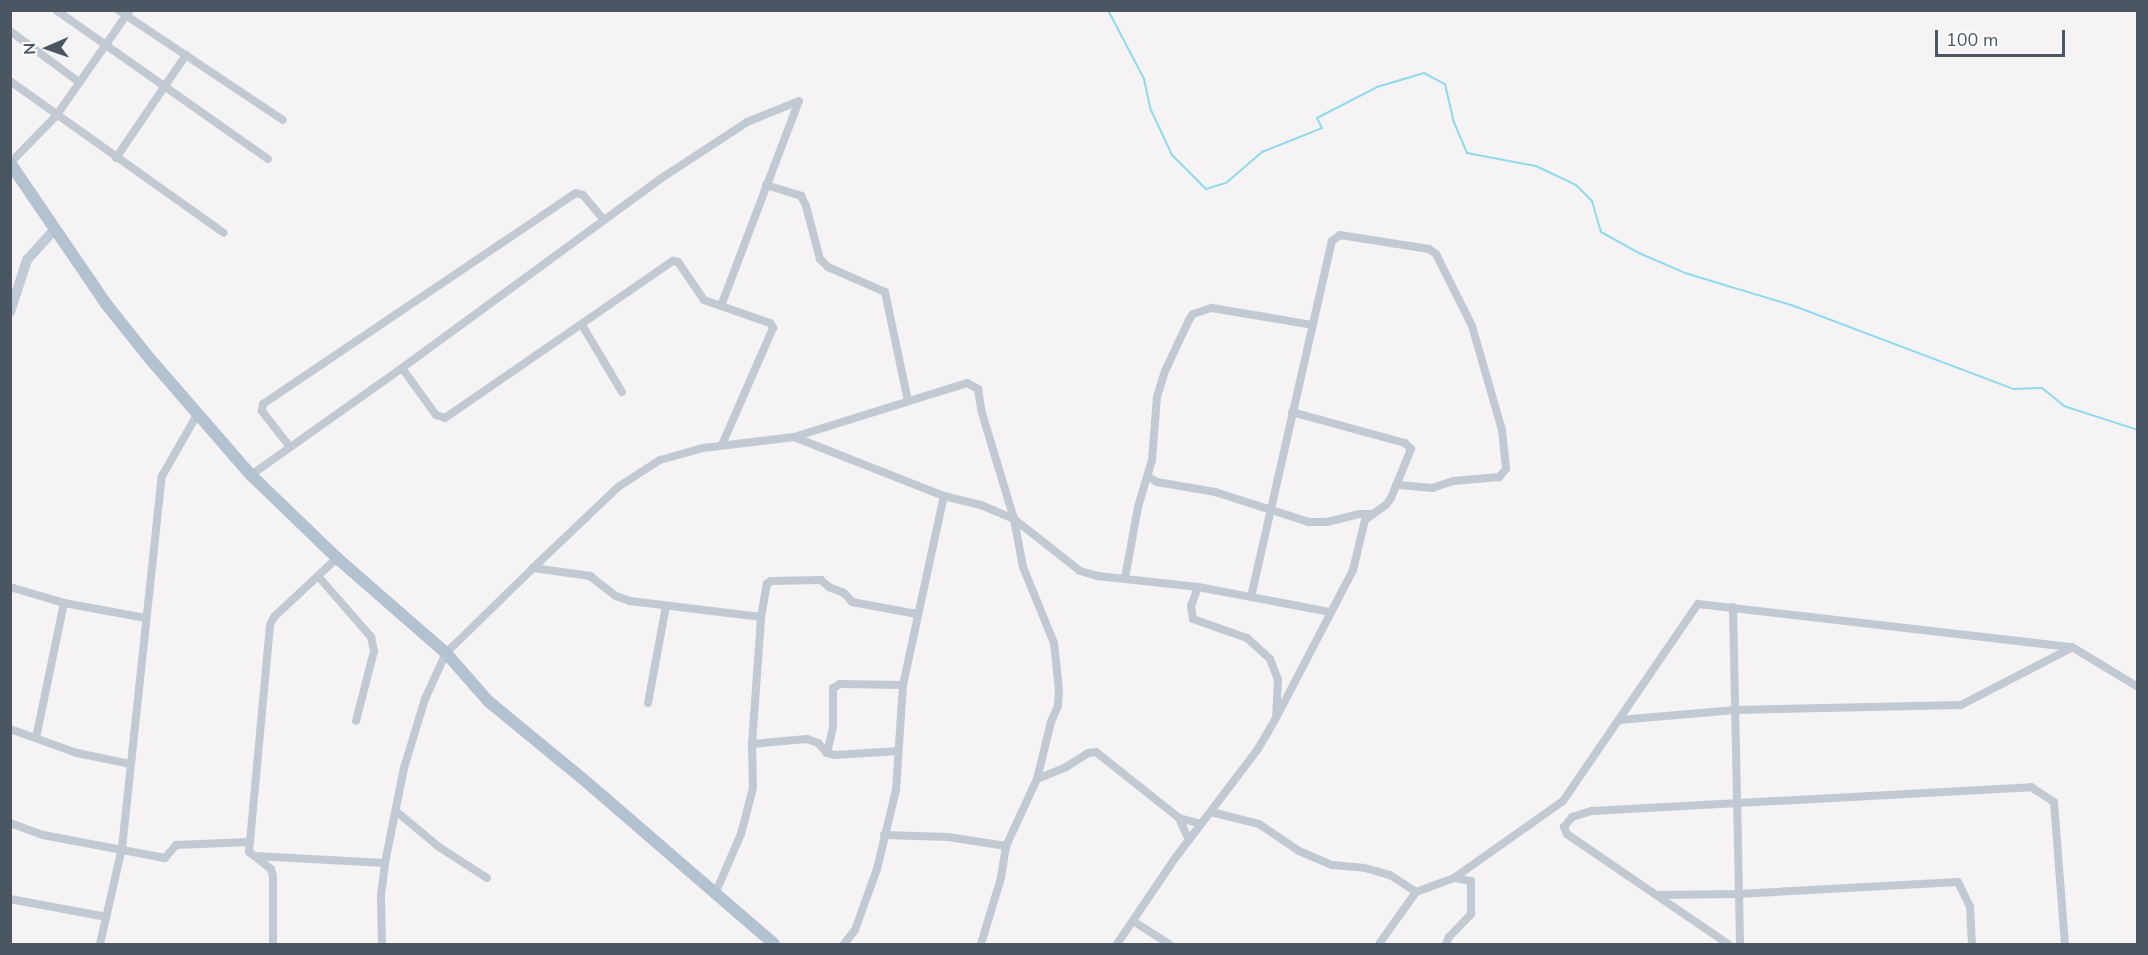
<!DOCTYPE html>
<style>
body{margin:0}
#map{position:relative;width:2148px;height:955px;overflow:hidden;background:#f5f3f3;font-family:"Nunito Sans",sans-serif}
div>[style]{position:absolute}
.stream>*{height:2px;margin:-1px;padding:0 1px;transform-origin:1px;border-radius:1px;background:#90daee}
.street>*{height:8px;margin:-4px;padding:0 4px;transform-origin:4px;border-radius:4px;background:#c1cad2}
.secondary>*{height:10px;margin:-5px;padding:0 5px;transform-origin:5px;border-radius:5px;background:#c1cbd6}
.primary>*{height:12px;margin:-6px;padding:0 6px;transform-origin:6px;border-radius:6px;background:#b3c2d1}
span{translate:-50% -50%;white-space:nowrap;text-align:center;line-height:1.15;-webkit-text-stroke:5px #fff;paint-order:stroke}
.frame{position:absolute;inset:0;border:12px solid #4a5661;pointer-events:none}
.north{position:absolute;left:18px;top:18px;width:60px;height:60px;-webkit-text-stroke:4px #fff;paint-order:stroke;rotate:268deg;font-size:16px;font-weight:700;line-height:24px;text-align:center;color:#4a5661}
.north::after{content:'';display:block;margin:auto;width:21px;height:27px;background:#4a5661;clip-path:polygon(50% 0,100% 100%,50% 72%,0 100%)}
.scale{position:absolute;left:1935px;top:30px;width:130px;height:27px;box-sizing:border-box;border:3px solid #4a5661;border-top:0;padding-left:8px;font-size:18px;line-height:21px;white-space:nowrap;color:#4a5661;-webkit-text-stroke:4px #fff;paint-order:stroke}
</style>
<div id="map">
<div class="stream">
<i style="left:1108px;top:10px;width:78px;rotate:62.4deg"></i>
<i style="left:1144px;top:79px;width:30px;rotate:78deg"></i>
<i style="left:1150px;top:108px;width:52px;rotate:64.9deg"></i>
<i style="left:1172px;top:155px;width:48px;rotate:45deg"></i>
<i style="left:1206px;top:189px;width:21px;rotate:-17deg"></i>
<i style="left:1226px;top:183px;width:48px;rotate:-40.7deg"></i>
<i style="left:1262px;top:152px;width:65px;rotate:-21.8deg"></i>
<i style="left:1322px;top:128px;width:11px;rotate:-117deg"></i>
<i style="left:1317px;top:118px;width:68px;rotate:-27.3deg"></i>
<i style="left:1377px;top:87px;width:49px;rotate:-16.6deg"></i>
<i style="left:1424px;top:73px;width:24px;rotate:28deg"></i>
<i style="left:1445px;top:84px;width:37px;rotate:77deg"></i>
<i style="left:1453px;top:120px;width:36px;rotate:67deg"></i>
<i style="left:1467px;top:153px;width:70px;rotate:10.7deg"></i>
<i style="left:1536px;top:166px;width:44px;rotate:25.4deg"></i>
<i style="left:1576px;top:185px;width:23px;rotate:45deg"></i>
<i style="left:1592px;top:201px;width:32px;rotate:74deg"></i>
<i style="left:1601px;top:232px;width:43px;rotate:28.9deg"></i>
<i style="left:1639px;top:253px;width:50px;rotate:23.5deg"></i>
<i style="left:1685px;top:273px;width:114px;rotate:16.8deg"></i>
<i style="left:1794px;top:306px;width:235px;rotate:20.7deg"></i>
<i style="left:2014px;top:389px;width:28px;rotate:-2deg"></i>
<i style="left:2042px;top:388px;width:28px;rotate:39deg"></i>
<i style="left:2064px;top:406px;width:78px;rotate:18deg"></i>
</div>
<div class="street">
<i style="left:56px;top:10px;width:259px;rotate:35.1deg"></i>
<i style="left:118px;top:10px;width:198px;rotate:33.7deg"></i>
<i style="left:10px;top:31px;width:86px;rotate:36.5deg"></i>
<i style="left:10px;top:81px;width:262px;rotate:35.4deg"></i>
<i style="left:116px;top:158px;width:125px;rotate:-55.8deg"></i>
<i style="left:10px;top:163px;width:66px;rotate:-45.6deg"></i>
<i style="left:56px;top:116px;width:129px;rotate:-55.1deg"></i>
<i style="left:766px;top:185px;width:37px;rotate:17deg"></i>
<i style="left:801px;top:196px;width:11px;rotate:63deg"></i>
<i style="left:806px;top:206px;width:55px;rotate:75.2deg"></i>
<i style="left:820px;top:259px;width:11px;rotate:45deg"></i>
<i style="left:828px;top:267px;width:62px;rotate:23.7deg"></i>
<i style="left:885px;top:292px;width:111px;rotate:78.1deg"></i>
<i style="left:721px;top:306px;width:219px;rotate:-69.2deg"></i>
<i style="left:582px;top:325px;width:78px;rotate:59.2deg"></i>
<i style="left:402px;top:368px;width:58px;rotate:54.1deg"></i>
<i style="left:436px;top:415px;width:9px;rotate:18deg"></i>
<i style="left:445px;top:418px;width:277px;rotate:-34.6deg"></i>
<i style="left:673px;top:261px;width:5px;rotate:11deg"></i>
<i style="left:678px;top:262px;width:46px;rotate:55.6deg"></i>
<i style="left:704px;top:300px;width:70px;rotate:19.2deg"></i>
<i style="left:770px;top:323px;width:6px;rotate:59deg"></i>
<i style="left:773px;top:328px;width:128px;rotate:113.6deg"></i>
<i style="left:794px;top:437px;width:161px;rotate:21.5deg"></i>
<i style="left:944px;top:496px;width:38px;rotate:14deg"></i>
<i style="left:981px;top:505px;width:36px;rotate:23deg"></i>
<i style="left:1014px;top:519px;width:84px;rotate:38.2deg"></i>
<i style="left:1080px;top:571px;width:18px;rotate:16deg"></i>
<i style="left:1097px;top:576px;width:102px;rotate:6.2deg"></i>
<i style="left:1198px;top:587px;width:134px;rotate:10.7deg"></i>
<i style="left:290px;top:447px;width:46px;rotate:-127.9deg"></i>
<i style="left:262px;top:411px;width:7px;rotate:-82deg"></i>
<i style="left:263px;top:404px;width:377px;rotate:-34deg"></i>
<i style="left:576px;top:193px;width:7px;rotate:16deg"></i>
<i style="left:583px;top:195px;width:33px;rotate:50deg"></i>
<i style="left:251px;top:475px;width:185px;rotate:-35.3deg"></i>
<i style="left:402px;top:368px;width:320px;rotate:-36.2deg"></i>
<i style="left:660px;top:179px;width:104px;rotate:-33.2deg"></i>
<i style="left:747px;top:122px;width:56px;rotate:-22deg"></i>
<i style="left:1149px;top:477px;width:9px;rotate:32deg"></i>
<i style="left:1157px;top:482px;width:59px;rotate:9.8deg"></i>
<i style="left:1215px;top:492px;width:99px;rotate:17.7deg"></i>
<i style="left:1309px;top:522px;width:18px"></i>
<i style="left:1327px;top:522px;width:33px;rotate:-14deg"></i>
<i style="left:1359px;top:514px;width:12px"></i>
<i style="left:533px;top:568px;width:58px;rotate:8deg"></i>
<i style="left:590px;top:576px;width:33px;rotate:38deg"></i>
<i style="left:616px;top:596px;width:15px;rotate:20deg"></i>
<i style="left:630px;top:601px;width:132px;rotate:7deg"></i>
<i style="left:318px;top:576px;width:81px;rotate:49deg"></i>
<i style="left:371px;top:637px;width:14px;rotate:78deg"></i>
<i style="left:374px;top:651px;width:72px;rotate:104.4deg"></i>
<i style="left:1125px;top:578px;width:72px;rotate:-79.6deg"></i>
<i style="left:1138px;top:507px;width:49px;rotate:-73.4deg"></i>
<i style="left:1152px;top:460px;width:63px;rotate:-85.5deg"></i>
<i style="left:1157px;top:397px;width:27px;rotate:-73deg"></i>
<i style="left:1165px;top:371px;width:56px;rotate:-64.8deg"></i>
<i style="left:1189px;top:320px;width:7px;rotate:-56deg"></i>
<i style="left:1193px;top:314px;width:20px;rotate:-18deg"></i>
<i style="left:1212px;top:308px;width:101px;rotate:9.6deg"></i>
<i style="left:10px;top:587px;width:56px;rotate:16.5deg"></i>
<i style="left:64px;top:603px;width:83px;rotate:10.4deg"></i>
<i style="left:1198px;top:587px;width:20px;rotate:110deg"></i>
<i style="left:1191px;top:606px;width:13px;rotate:81deg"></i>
<i style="left:1193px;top:619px;width:57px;rotate:19.4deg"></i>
<i style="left:1247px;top:638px;width:31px;rotate:42deg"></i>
<i style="left:1270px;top:659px;width:22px;rotate:69deg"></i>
<i style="left:1278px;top:680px;width:34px;rotate:93deg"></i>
<i style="left:1251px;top:597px;width:365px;rotate:-77.2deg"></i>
<i style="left:1332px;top:241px;width:10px;rotate:-37deg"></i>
<i style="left:1340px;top:235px;width:90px;rotate:8.9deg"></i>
<i style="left:1429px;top:249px;width:9px;rotate:36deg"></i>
<i style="left:1436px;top:254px;width:80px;rotate:63.4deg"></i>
<i style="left:1472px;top:326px;width:108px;rotate:73.9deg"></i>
<i style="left:1502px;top:430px;width:39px;rotate:84deg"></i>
<i style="left:1506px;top:469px;width:11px;rotate:131deg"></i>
<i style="left:1499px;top:477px;width:46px;rotate:175deg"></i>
<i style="left:1453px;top:481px;width:21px;rotate:161deg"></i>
<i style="left:1433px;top:488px;width:37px;rotate:-175deg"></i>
<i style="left:1733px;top:607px;width:337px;rotate:88.8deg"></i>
<i style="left:648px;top:703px;width:99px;rotate:-79.5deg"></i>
<i style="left:1619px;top:720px;width:117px;rotate:-4.9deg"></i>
<i style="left:1736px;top:710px;width:225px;rotate:-1.3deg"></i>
<i style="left:1961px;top:705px;width:124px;rotate:-27.4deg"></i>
<i style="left:10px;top:729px;width:71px;rotate:19.7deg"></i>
<i style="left:77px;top:753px;width:54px;rotate:11.7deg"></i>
<i style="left:36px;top:738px;width:138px;rotate:-78.3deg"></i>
<i style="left:752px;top:744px;width:55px;rotate:-5.2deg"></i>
<i style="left:807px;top:739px;width:12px;rotate:20deg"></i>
<i style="left:818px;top:743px;width:13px;rotate:48deg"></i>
<i style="left:827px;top:753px;width:8px;rotate:14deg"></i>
<i style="left:835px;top:755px;width:63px;rotate:-3.6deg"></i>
<i style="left:827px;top:753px;width:28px;rotate:-77deg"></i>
<i style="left:833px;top:726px;width:38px;rotate:-90deg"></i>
<i style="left:833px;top:688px;width:8px;rotate:-30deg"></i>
<i style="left:840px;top:684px;width:63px;rotate:0.9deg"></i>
<i style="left:1037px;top:779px;width:31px;rotate:-22deg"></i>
<i style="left:1066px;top:767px;width:26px;rotate:-32deg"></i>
<i style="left:1088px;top:753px;width:8px;rotate:-7deg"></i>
<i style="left:1096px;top:752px;width:106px;rotate:38.5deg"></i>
<i style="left:1179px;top:818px;width:23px;rotate:15deg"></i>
<i style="left:397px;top:812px;width:55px;rotate:39.8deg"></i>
<i style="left:439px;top:847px;width:57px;rotate:32.9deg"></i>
<i style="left:1211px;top:812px;width:49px;rotate:14deg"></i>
<i style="left:1259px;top:824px;width:48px;rotate:34deg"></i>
<i style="left:1299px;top:851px;width:36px;rotate:23deg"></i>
<i style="left:1332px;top:865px;width:33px;rotate:5deg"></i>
<i style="left:1365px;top:868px;width:26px;rotate:16deg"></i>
<i style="left:1390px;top:875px;width:31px;rotate:33deg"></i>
<i style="left:1179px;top:818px;width:24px;rotate:66deg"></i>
<i style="left:10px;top:823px;width:35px;rotate:20deg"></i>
<i style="left:43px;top:835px;width:124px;rotate:10.7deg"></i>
<i style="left:165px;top:858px;width:17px;rotate:-50deg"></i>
<i style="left:176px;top:845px;width:73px;rotate:-2.4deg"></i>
<i style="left:884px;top:835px;width:64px;rotate:1.8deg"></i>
<i style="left:948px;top:837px;width:59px;rotate:8.8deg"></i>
<i style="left:255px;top:856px;width:130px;rotate:3.1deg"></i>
<i style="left:715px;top:894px;width:65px;rotate:-66.6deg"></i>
<i style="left:741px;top:834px;width:48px;rotate:-75.4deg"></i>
<i style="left:753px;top:788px;width:44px;rotate:-91.3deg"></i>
<i style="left:752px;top:744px;width:127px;rotate:-85.9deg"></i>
<i style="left:761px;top:617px;width:34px;rotate:-80deg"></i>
<i style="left:767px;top:584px;width:5px;rotate:-37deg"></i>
<i style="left:771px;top:581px;width:50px;rotate:-1.1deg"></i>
<i style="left:821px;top:580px;width:11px;rotate:41deg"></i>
<i style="left:829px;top:587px;width:16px;rotate:22deg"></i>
<i style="left:844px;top:593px;width:12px;rotate:48deg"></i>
<i style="left:852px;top:602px;width:66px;rotate:10.5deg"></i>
<i style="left:1657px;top:895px;width:81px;rotate:-0.7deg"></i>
<i style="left:1738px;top:894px;width:220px;rotate:-3.1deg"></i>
<i style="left:1958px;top:882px;width:28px;rotate:64deg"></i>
<i style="left:1970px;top:907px;width:37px;rotate:87deg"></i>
<i style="left:10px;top:899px;width:98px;rotate:10.6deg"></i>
<i style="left:1133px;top:921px;width:43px;rotate:32.6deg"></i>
<i style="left:100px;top:944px;width:98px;rotate:-77.1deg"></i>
<i style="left:122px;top:848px;width:374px;rotate:-83.9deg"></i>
<i style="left:162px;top:476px;width:70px;rotate:-60.2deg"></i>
<i style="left:273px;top:944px;width:68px;rotate:-90deg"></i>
<i style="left:273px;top:876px;width:7px;rotate:-106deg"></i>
<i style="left:271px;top:869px;width:28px;rotate:-142deg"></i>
<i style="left:249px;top:852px;width:228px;rotate:-84.7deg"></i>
<i style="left:270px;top:625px;width:9px;rotate:-63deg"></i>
<i style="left:274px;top:617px;width:86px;rotate:-43.1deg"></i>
<i style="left:382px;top:944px;width:48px;rotate:-91.2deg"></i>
<i style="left:381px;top:896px;width:33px;rotate:-83deg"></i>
<i style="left:385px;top:863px;width:97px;rotate:-78.7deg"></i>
<i style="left:404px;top:768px;width:72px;rotate:-73.1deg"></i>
<i style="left:425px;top:699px;width:51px;rotate:-65.5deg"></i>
<i style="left:446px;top:653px;width:122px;rotate:-44.3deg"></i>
<i style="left:533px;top:568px;width:117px;rotate:-43.6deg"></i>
<i style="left:618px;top:487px;width:50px;rotate:-32.7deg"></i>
<i style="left:660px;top:460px;width:45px;rotate:-15.6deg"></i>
<i style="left:703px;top:448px;width:92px;rotate:-6.9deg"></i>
<i style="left:794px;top:437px;width:181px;rotate:-17.3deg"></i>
<i style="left:967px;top:383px;width:13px;rotate:29deg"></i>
<i style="left:978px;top:389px;width:24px;rotate:81deg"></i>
<i style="left:982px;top:413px;width:111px;rotate:73.2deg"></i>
<i style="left:1014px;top:519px;width:49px;rotate:79.4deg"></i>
<i style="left:1023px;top:567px;width:82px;rotate:67.8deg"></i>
<i style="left:1054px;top:643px;width:47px;rotate:83.9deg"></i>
<i style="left:1059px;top:690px;width:16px;rotate:94deg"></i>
<i style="left:1058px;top:706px;width:17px;rotate:114deg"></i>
<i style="left:1051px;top:722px;width:59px;rotate:103.8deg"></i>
<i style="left:1037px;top:779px;width:74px;rotate:114.8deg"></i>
<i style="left:1006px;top:846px;width:32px;rotate:99deg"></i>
<i style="left:1001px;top:878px;width:69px;rotate:106.9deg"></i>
<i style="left:844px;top:944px;width:18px;rotate:-52deg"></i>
<i style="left:855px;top:930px;width:65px;rotate:-70.2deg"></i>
<i style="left:877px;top:869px;width:81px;rotate:-76.5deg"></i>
<i style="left:896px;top:790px;width:105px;rotate:-86.2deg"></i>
<i style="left:903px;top:685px;width:193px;rotate:-77.8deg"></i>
<i style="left:1117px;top:944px;width:105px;rotate:-55.9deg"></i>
<i style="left:1176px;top:857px;width:136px;rotate:-52.8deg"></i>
<i style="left:1258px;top:749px;width:36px;rotate:-60deg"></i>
<i style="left:1276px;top:718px;width:167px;rotate:-62.5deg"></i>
<i style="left:1353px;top:570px;width:51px;rotate:-76.5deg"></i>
<i style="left:1365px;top:520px;width:26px;rotate:-36deg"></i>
<i style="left:1386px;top:505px;width:9px;rotate:-54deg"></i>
<i style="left:1391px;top:498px;width:53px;rotate:-67.8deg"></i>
<i style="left:1411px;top:449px;width:8px;rotate:-135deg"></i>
<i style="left:1405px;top:443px;width:117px;rotate:-164.7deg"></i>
<i style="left:1379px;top:944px;width:64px;rotate:-54.6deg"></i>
<i style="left:1416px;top:892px;width:40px;rotate:-20.2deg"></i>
<i style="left:1454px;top:878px;width:133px;rotate:-35.2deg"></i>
<i style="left:1563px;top:801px;width:239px;rotate:-55.6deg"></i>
<i style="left:1698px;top:604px;width:376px;rotate:6.6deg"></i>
<i style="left:2072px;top:647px;width:77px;rotate:31.2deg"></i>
<i style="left:1446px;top:944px;width:8px;rotate:-67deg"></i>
<i style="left:1449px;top:937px;width:32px;rotate:-46deg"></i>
<i style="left:1471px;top:914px;width:33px;rotate:-90deg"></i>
<i style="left:1471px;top:881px;width:17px;rotate:-170deg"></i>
<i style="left:1728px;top:944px;width:195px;rotate:-145.7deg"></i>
<i style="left:1567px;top:834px;width:8px;rotate:-113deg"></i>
<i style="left:1564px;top:827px;width:13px;rotate:-51deg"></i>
<i style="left:1572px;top:817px;width:21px;rotate:-17deg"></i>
<i style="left:1592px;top:811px;width:440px;rotate:-3.1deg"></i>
<i style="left:2031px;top:787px;width:27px;rotate:33deg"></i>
<i style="left:2054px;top:802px;width:142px;rotate:85.6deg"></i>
</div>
<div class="secondary">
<i style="left:10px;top:312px;width:55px;rotate:-71.9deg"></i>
<i style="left:27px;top:260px;width:40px;rotate:-48deg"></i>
</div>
<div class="primary">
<i style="left:10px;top:163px;width:172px;rotate:55.7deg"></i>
<i style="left:107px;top:305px;width:69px;rotate:51.5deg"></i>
<i style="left:150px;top:359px;width:154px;rotate:49deg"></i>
<i style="left:251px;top:475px;width:120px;rotate:44deg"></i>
<i style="left:337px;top:558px;width:145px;rotate:41.1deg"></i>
<i style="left:446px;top:653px;width:64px;rotate:48.8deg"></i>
<i style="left:488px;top:701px;width:123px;rotate:39.4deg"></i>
<i style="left:583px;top:779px;width:252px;rotate:40.8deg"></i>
</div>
<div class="frame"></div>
<div class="north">N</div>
<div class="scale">100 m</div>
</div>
